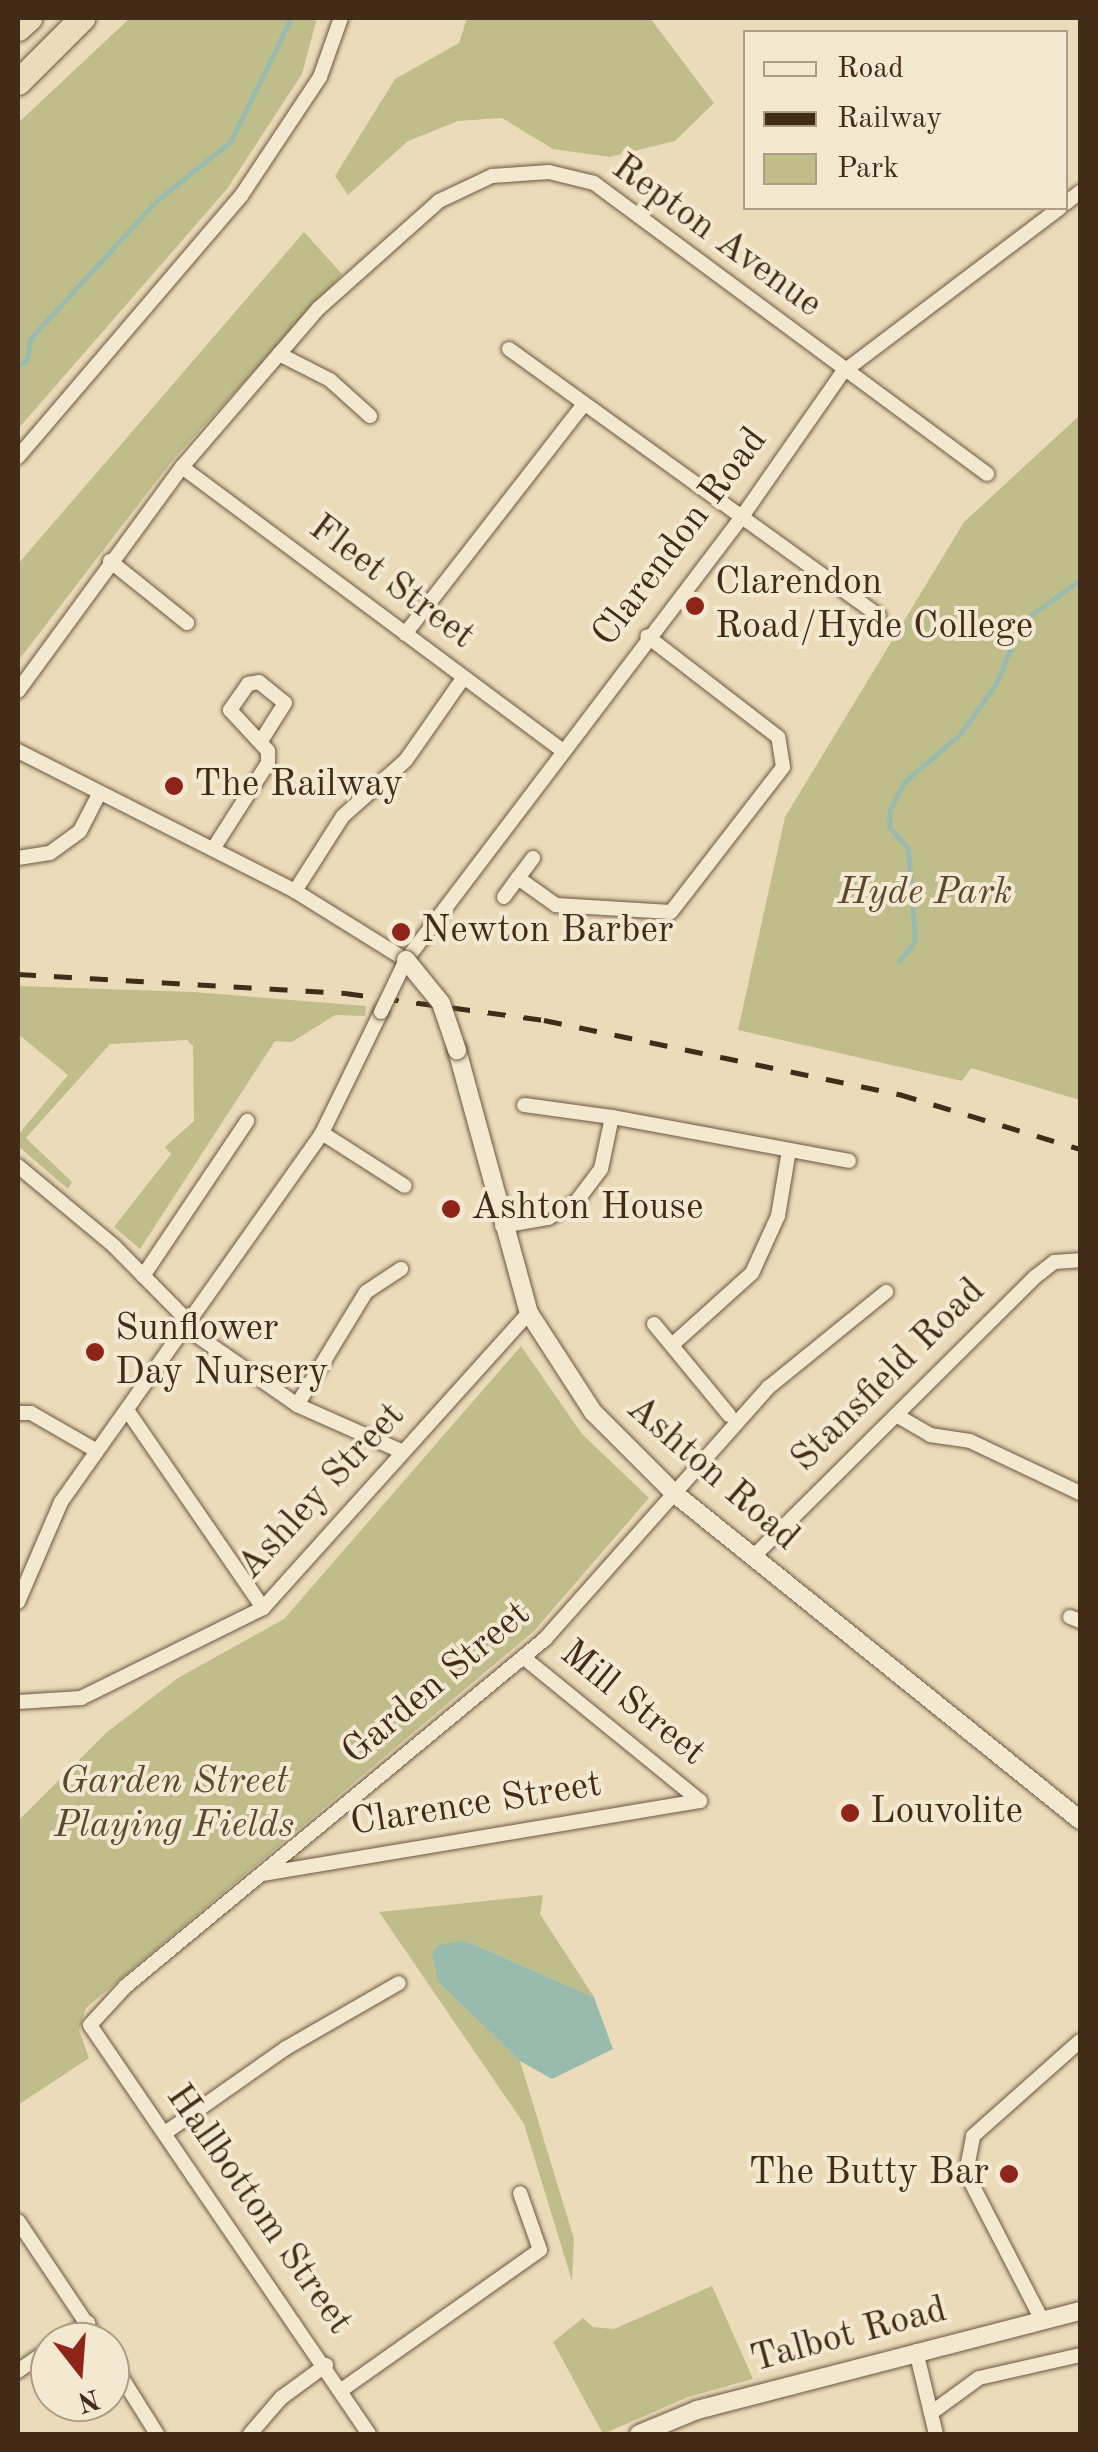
<!DOCTYPE html>
<style>
body{margin:0}
#map{position:relative;width:1098px;height:2452px;overflow:hidden;background:#ecdbb9;font-family:"Old Standard TT",serif}
div>[style]{position:absolute}
.green>*{inset:0;background:#bfbe8a}
.water>*{inset:0;background:#99bbad}
.stream>*{height:5px;margin:-2.5px;padding:0 2.5px;transform-origin:2.5px;border-radius:2.5px;background:#99bbad}
.roads{filter:drop-shadow(0 0 2px #6c5741) drop-shadow(0 0 2px #6c5741)}
.street>*{height:14px;margin:-7px;padding:0 7px;transform-origin:7px;border-radius:7px;background:#f3e8d2}
.secondary>*{height:18px;margin:-9px;padding:0 9px;transform-origin:9px;border-radius:9px;background:#f3e8d2}
.highway>*{height:25px;margin:-12.5px;padding:0 12.5px;transform-origin:12.5px;border-radius:12.5px;background:#ecdbb9}
.rail>*{height:5px;margin-top:-2.5px;transform-origin:0;background:repeating-linear-gradient(90deg,#422b19 0 18px,transparent 0 36px)}
.bridges{filter:drop-shadow(0 0 2px #6c5741) drop-shadow(0 0 2px #6c5741)}
.street-bridge>*{height:14px;margin:-7px;padding:0 7px;transform-origin:7px;border-radius:7px;background:#f3e8d2}
.secondary-bridge>*{height:18px;margin:-9px;padding:0 9px;transform-origin:9px;border-radius:9px;background:#f3e8d2}
.dots>*{width:28px;height:28px;translate:-50% -50%;box-sizing:border-box;border:5px solid #f3e8d2;border-radius:50%}
span{translate:-50% -50%;white-space:nowrap;text-align:center;line-height:1.15;-webkit-text-stroke:8px #f3e8d2;paint-order:stroke}
.street-label{font-size:38px;color:#422b19}
.poi-label{font-size:38px;color:#422b19}
.left{translate:0 -50%;text-align:left}
.right{translate:-100% -50%;text-align:right}
.park-label{font-size:38px;color:#5b4830;font-style:italic}
.frame{position:absolute;inset:0;border:20px solid #422b19;pointer-events:none}
.legend{position:absolute;left:743px;top:30px;width:325px;height:180px;box-sizing:border-box;background:#f3e8d2;border:2px solid #ac9c88;margin:0;padding:12px 18px;list-style:none;font-size:30px;color:#422b19}
.legend li{display:flex;align-items:center;gap:20px;height:50px}
.legend b{width:50px;border:2px solid #ac9c88}
.north{position:absolute;left:30px;top:2322px;width:100px;height:100px;box-sizing:border-box;background:#f3e8d2;border:2px solid #ac9c88;border-radius:50%;rotate:163deg;font-size:28px;font-weight:700;line-height:40px;text-align:center;color:#422b19}
.north::after{content:'';display:block;margin:auto;width:35px;height:45px;background:#8f2418;clip-path:polygon(50% 0,100% 100%,50% 72%,0 100%)}
</style>
<div id="map">
<div class="green">
<i style="clip-path:polygon(130px 18px,317px 18px,302px 74px,227px 189px,18px 429px,18px 123px)"></i>
<i style="clip-path:polygon(467px 18px,650px 18px,714px 103px,675px 141px,610px 157px,553px 149px,502px 118px,458px 121px,408px 141px,348px 195px,335px 176px,395px 79px,459px 43px)"></i>
<i style="clip-path:polygon(304px 232px,342px 274px,172px 461px,18px 661px,18px 564px)"></i>
<i style="clip-path:polygon(1080px 415px,1080px 1100px,971px 1068px,962px 1081px,738px 1030px,785px 817px,964px 522px)"></i>
<i style="clip-path:polygon(18px 986px,194px 992px,366px 1006px,365px 1016px,335px 1015px,292px 1042px,275px 1041px,140px 1249px,114px 1227px,171px 1154px,165px 1147px,194px 1121px,193px 1046px,187px 1040px,110px 1044px,26px 1138px,72px 1182px,68px 1189px,18px 1146px,18px 1135px,68px 1075px,18px 1034px)"></i>
<i style="clip-path:polygon(521px 1346px,582px 1434px,649px 1498px,534px 1631px,86px 2008px,79px 2030px,89px 2058px,18px 2105px,18px 1821px,107px 1732px,178px 1678px,284px 1619px)"></i>
<i style="clip-path:polygon(543px 1895px,540px 1914px,594px 1997px,466px 1941px,438px 1982px,520px 2061px,574px 2239px,572px 2281px,524px 2124px,379px 1912px)"></i>
<i style="clip-path:polygon(712px 2286px,753px 2379px,688px 2397px,603px 2434px,553px 2342px,583px 2318px,593px 2327px,614px 2329px)"></i>
</div>
<div class="water">
<i style="clip-path:polygon(466px 1941px,594px 1997px,613px 2049px,552px 2079px,520px 2061px,438px 1982px,432px 1952px,440px 1944px)"></i>
</div>
<div class="stream">
<i style="left:18px;top:365px;width:10px;rotate:-29deg"></i>
<i style="left:27px;top:360px;width:21px;rotate:-82deg"></i>
<i style="left:30px;top:339px;width:187px;rotate:-47.6deg"></i>
<i style="left:156px;top:201px;width:95px;rotate:-38.6deg"></i>
<i style="left:230px;top:142px;width:138px;rotate:-63.8deg"></i>
<i style="left:899px;top:961px;width:26px;rotate:-51deg"></i>
<i style="left:915px;top:941px;width:93px;rotate:-94.3deg"></i>
<i style="left:908px;top:848px;width:28px;rotate:-132deg"></i>
<i style="left:889px;top:827px;width:18px;rotate:-87deg"></i>
<i style="left:890px;top:809px;width:30px;rotate:-63deg"></i>
<i style="left:904px;top:782px;width:74px;rotate:-40.6deg"></i>
<i style="left:960px;top:734px;width:64px;rotate:-54.6deg"></i>
<i style="left:997px;top:682px;width:65px;rotate:-68.2deg"></i>
<i style="left:1021px;top:622px;width:72px;rotate:-35.4deg"></i>
</div>
<div class="roads">
<div class="street">
<i style="left:1066px;top:203px;width:18px;rotate:-38deg"></i>
<i style="left:509px;top:349px;width:456px;rotate:35.8deg"></i>
<i style="left:279px;top:354px;width:57px;rotate:27deg"></i>
<i style="left:330px;top:380px;width:54px;rotate:42deg"></i>
<i style="left:18px;top:457px;width:343px;rotate:-49.5deg"></i>
<i style="left:241px;top:196px;width:143px;rotate:-56.4deg"></i>
<i style="left:320px;top:77px;width:63px;rotate:-70.4deg"></i>
<i style="left:182px;top:467px;width:473px;rotate:36.7deg"></i>
<i style="left:110px;top:561px;width:99px;rotate:38.8deg"></i>
<i style="left:405px;top:634px;width:290px;rotate:-52.1deg"></i>
<i style="left:18px;top:691px;width:278px;rotate:-53.8deg"></i>
<i style="left:182px;top:467px;width:210px;rotate:-49.3deg"></i>
<i style="left:319px;top:308px;width:161px;rotate:-41.7deg"></i>
<i style="left:439px;top:201px;width:59px;rotate:-25.3deg"></i>
<i style="left:492px;top:176px;width:57px;rotate:-4deg"></i>
<i style="left:549px;top:172px;width:46px;rotate:13.7deg"></i>
<i style="left:594px;top:183px;width:489px;rotate:36.5deg"></i>
<i style="left:18px;top:751px;width:310px;rotate:26.8deg"></i>
<i style="left:295px;top:891px;width:131px;rotate:31.9deg"></i>
<i style="left:406px;top:960px;width:555px;rotate:-52.84deg"></i>
<i style="left:741px;top:518px;width:178px;rotate:-55.1deg"></i>
<i style="left:843px;top:372px;width:272px;rotate:-37.1deg"></i>
<i style="left:213px;top:849px;width:102px;rotate:-57.4deg"></i>
<i style="left:268px;top:763px;width:12px;rotate:-90deg"></i>
<i style="left:268px;top:751px;width:56px;rotate:-132.8deg"></i>
<i style="left:230px;top:710px;width:32px;rotate:-55deg"></i>
<i style="left:248px;top:684px;width:11px;rotate:-10deg"></i>
<i style="left:259px;top:682px;width:33px;rotate:39deg"></i>
<i style="left:285px;top:703px;width:45px;rotate:122.3deg"></i>
<i style="left:18px;top:858px;width:32px;rotate:-9deg"></i>
<i style="left:50px;top:853px;width:37px;rotate:-36deg"></i>
<i style="left:80px;top:831px;width:42px;rotate:-62.8deg"></i>
<i style="left:518px;top:878px;width:25px;rotate:-53deg"></i>
<i style="left:295px;top:891px;width:89px;rotate:-57.4deg"></i>
<i style="left:343px;top:816px;width:84px;rotate:-41.6deg"></i>
<i style="left:406px;top:760px;width:101px;rotate:-55.1deg"></i>
<i style="left:504px;top:897px;width:24px;rotate:-54deg"></i>
<i style="left:518px;top:878px;width:47px;rotate:35.4deg"></i>
<i style="left:556px;top:905px;width:115px;rotate:3.5deg"></i>
<i style="left:671px;top:912px;width:183px;rotate:-52.3deg"></i>
<i style="left:783px;top:767px;width:30px;rotate:-99deg"></i>
<i style="left:778px;top:737px;width:165px;rotate:-142.4deg"></i>
<i style="left:524px;top:1105px;width:89px;rotate:7.8deg"></i>
<i style="left:322px;top:1133px;width:98px;rotate:32.6deg"></i>
<i style="left:18px;top:1166px;width:125px;rotate:39.8deg"></i>
<i style="left:114px;top:1246px;width:108px;rotate:45.4deg"></i>
<i style="left:502px;top:1226px;width:47px;rotate:-9.9deg"></i>
<i style="left:548px;top:1218px;width:32px;rotate:-30deg"></i>
<i style="left:576px;top:1202px;width:41px;rotate:-52.9deg"></i>
<i style="left:601px;top:1169px;width:53px;rotate:-78.1deg"></i>
<i style="left:612px;top:1117px;width:241px;rotate:10.5deg"></i>
<i style="left:143px;top:1276px;width:187px;rotate:-56.1deg"></i>
<i style="left:654px;top:1324px;width:118px;rotate:50.5deg"></i>
<i style="left:186px;top:1328px;width:135px;rotate:34.7deg"></i>
<i style="left:297px;top:1405px;width:116px;rotate:23.9deg"></i>
<i style="left:672px;top:1345px;width:108px;rotate:-42deg"></i>
<i style="left:752px;top:1273px;width:63px;rotate:-65.5deg"></i>
<i style="left:778px;top:1216px;width:67px;rotate:-80.5deg"></i>
<i style="left:297px;top:1405px;width:132px;rotate:-58.6deg"></i>
<i style="left:366px;top:1292px;width:42px;rotate:-33.3deg"></i>
<i style="left:127px;top:1410px;width:240px;rotate:55.5deg"></i>
<i style="left:18px;top:1413px;width:13px"></i>
<i style="left:31px;top:1413px;width:76px;rotate:29.9deg"></i>
<i style="left:896px;top:1415px;width:39px;rotate:30deg"></i>
<i style="left:930px;top:1435px;width:40px;rotate:8.5deg"></i>
<i style="left:970px;top:1441px;width:122px;rotate:25.3deg"></i>
<i style="left:753px;top:1557px;width:397px;rotate:-44.8deg"></i>
<i style="left:1035px;top:1277px;width:24px;rotate:-38deg"></i>
<i style="left:1054px;top:1262px;width:26px;rotate:-4deg"></i>
<i style="left:18px;top:1602px;width:109px;rotate:-66.7deg"></i>
<i style="left:61px;top:1502px;width:452px;rotate:-54.7deg"></i>
<i style="left:322px;top:1133px;width:135px;rotate:-64deg"></i>
<i style="left:1070px;top:1617px;width:11px;rotate:22deg"></i>
<i style="left:523px;top:1657px;width:228px;rotate:39.1deg"></i>
<i style="left:18px;top:1702px;width:63px;rotate:-3.6deg"></i>
<i style="left:81px;top:1698px;width:203px;rotate:-26.3deg"></i>
<i style="left:263px;top:1608px;width:397px;rotate:-48deg"></i>
<i style="left:263px;top:1874px;width:443px;rotate:-9.5deg"></i>
<i style="left:165px;top:2133px;width:148px;rotate:-35.1deg"></i>
<i style="left:286px;top:2048px;width:130px;rotate:-29.9deg"></i>
<i style="left:18px;top:2221px;width:146px;rotate:56.2deg"></i>
<i style="left:1042px;top:2320px;width:165px;rotate:-117.3deg"></i>
<i style="left:966px;top:2173px;width:38px;rotate:-79deg"></i>
<i style="left:973px;top:2136px;width:143px;rotate:-41.6deg"></i>
<i style="left:60px;top:2342px;width:34px;rotate:-34deg"></i>
<i style="left:916px;top:2351px;width:85px;rotate:76.5deg"></i>
<i style="left:110px;top:2359px;width:89px;rotate:57.9deg"></i>
<i style="left:18px;top:2371px;width:39px;rotate:-35deg"></i>
<i style="left:343px;top:2389px;width:241px;rotate:-35.2deg"></i>
<i style="left:540px;top:2250px;width:60px;rotate:-109.3deg"></i>
<i style="left:931px;top:2413px;width:59px;rotate:-36.1deg"></i>
<i style="left:979px;top:2378px;width:104px;rotate:-12.8deg"></i>
<i style="left:250px;top:2434px;width:48px;rotate:-49.3deg"></i>
<i style="left:281px;top:2398px;width:56px;rotate:-36.3deg"></i>
<i style="left:369px;top:2434px;width:495px;rotate:-124.3deg"></i>
<i style="left:90px;top:2025px;width:53px;rotate:-47.3deg"></i>
<i style="left:126px;top:1986px;width:544px;rotate:-39.63deg"></i>
<i style="left:545px;top:1639px;width:337px;rotate:-48.4deg"></i>
<i style="left:769px;top:1387px;width:151px;rotate:-39.1deg"></i>
</div>
<div class="secondary">
<i style="left:457px;top:1050px;width:273px;rotate:74.7deg"></i>
<i style="left:529px;top:1313px;width:118px;rotate:57.1deg"></i>
<i style="left:593px;top:1412px;width:115px;rotate:45deg"></i>
<i style="left:674px;top:1493px;width:521px;rotate:38.85deg"></i>
<i style="left:639px;top:2434px;width:63px;rotate:-22.5deg"></i>
<i style="left:697px;top:2410px;width:396px;rotate:-14.5deg"></i>
</div>
<div class="highway">
<i style="left:18px;top:28px;width:15px;rotate:-42deg"></i>
<i style="left:18px;top:82px;width:91px;rotate:-45deg"></i>
</div>
</div>
<div class="rail">
<i style="left:18px;top:974px;width:328px;rotate:3.3deg"></i>
<i style="left:345px;top:993px;width:201px;rotate:7.7deg"></i>
<i style="left:544px;top:1020px;width:363px;rotate:11.8deg"></i>
<i style="left:899px;top:1094px;width:189px;rotate:16.9deg"></i>
</div>
<div class="bridges">
<div class="street-bridge">
<i style="left:381px;top:1012px;width:58px;rotate:-64.3deg"></i>
</div>
<div class="secondary-bridge">
<i style="left:406px;top:960px;width:55px;rotate:50.9deg"></i>
<i style="left:441px;top:1003px;width:50px;rotate:71.2deg"></i>
</div>
</div>
<div class="dots">
<i style="left:695px;top:606px;background:#8f2418"></i>
<i style="left:174px;top:786px;background:#8f2418"></i>
<i style="left:401px;top:932px;background:#8f2418"></i>
<i style="left:451px;top:1209px;background:#8f2418"></i>
<i style="left:95px;top:1352px;background:#8f2418"></i>
<i style="left:850px;top:1813px;background:#8f2418"></i>
<i style="left:1009px;top:2174px;background:#8f2418"></i>
</div>
<div class="street-label">
<span style="left:716px;top:237px;rotate:36deg">Repton Avenue</span>
<span style="left:681px;top:538px;rotate:-53deg">Clarendon Road</span>
<span style="left:391px;top:583px;rotate:37deg">Fleet Street</span>
<span style="left:889px;top:1376px;rotate:-45deg">Stansfield Road</span>
<span style="left:712px;top:1474px;rotate:41deg">Ashton Road</span>
<span style="left:322px;top:1492px;rotate:-47deg">Ashley Street</span>
<span style="left:437px;top:1684px;rotate:-40deg">Garden Street</span>
<span style="left:632px;top:1704px;rotate:39deg">Mill Street</span>
<span style="left:476px;top:1805px;rotate:-9deg">Clarence Street</span>
<span style="left:258px;top:2210px;rotate:55deg">Hallbottom Street</span>
<span style="left:849px;top:2336px;rotate:-15deg">Talbot Road</span>
</div>
<div class="poi-label">
<span class="left" style="left:715px;top:606px">Clarendon<br>Road/Hyde College</span>
<span class="left" style="left:194px;top:786px">The Railway</span>
<span class="left" style="left:421px;top:932px">Newton Barber</span>
<span class="left" style="left:471px;top:1209px">Ashton House</span>
<span class="left" style="left:115px;top:1352px">Sunflower<br>Day Nursery</span>
<span class="left" style="left:870px;top:1813px">Louvolite</span>
<span class="right" style="left:989px;top:2174px">The Butty Bar</span>
</div>
<div class="park-label">
<span style="left:925px;top:894px">Hyde Park</span>
<span style="left:174px;top:1805px">Garden Street<br>Playing Fields</span>
</div>
<div class="frame"></div>
<ul class="legend">
<li><b style="height:12px;background:#f3e8d2"></b>Road</li>
<li><b style="height:12px;background:#422b19"></b>Railway</li>
<li><b style="height:28px;background:#bfbe8a"></b>Park</li>
</ul>
<div class="north">N</div>
</div>
